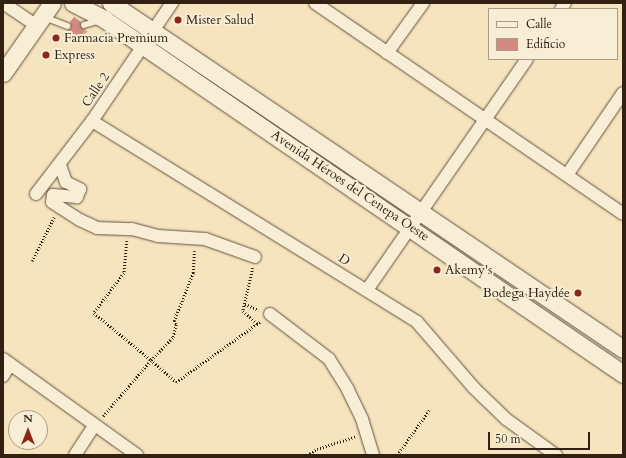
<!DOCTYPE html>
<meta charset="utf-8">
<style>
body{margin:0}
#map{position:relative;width:626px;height:458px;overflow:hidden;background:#f5e4be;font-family:Cardo,serif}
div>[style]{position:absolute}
.shadow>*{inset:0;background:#0003}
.building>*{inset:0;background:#d28980}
.path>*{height:2.5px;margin-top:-1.25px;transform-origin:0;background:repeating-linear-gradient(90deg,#322113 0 1px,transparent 0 3px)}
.roads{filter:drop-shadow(0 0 1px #63523e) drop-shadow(0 0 1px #63523e)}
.lane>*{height:6px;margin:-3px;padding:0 3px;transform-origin:3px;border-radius:3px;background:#f8edd5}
.street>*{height:12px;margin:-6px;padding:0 6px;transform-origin:6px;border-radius:6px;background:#f8edd5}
.secondary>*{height:17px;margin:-8.5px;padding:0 8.5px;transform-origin:8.5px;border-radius:8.5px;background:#f8edd5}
.dots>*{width:11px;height:11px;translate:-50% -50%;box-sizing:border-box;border:2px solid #f8edd5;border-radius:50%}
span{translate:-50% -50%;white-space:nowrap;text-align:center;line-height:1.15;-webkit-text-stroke:4px #f8edd5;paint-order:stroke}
.poi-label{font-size:13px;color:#322113}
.left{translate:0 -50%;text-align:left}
.right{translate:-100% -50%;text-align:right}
.street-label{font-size:13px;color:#322113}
.frame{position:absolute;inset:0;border:4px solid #322113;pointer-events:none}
.legend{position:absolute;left:488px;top:8px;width:130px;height:52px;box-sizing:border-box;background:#f8edd5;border:1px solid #a99b87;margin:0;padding:5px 7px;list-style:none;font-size:12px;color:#322113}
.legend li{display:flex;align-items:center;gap:8px;height:20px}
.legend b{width:20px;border:1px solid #a99b87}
.north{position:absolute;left:8px;top:410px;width:40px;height:40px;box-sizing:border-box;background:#f8edd5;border:1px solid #a99b87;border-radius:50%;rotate:0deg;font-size:11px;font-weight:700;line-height:16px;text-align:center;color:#322113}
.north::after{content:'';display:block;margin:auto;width:14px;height:18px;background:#8f2418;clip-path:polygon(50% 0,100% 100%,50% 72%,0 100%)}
.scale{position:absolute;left:488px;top:432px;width:102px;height:18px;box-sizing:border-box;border:2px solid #322113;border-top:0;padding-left:5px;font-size:12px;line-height:14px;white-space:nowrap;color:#322113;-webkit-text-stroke:3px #f8edd5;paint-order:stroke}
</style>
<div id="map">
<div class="shadow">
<i style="clip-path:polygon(76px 20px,83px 25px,83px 30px,88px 31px,78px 44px,72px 28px)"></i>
</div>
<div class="building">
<i style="clip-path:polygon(74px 17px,81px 22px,81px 28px,86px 29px,75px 44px,62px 34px,71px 28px,70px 22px)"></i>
</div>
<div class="path">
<i style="left:127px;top:241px;width:32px;rotate:95deg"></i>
<i style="left:124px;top:273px;width:50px;rotate:126.9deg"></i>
<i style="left:94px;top:313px;width:74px;rotate:39.5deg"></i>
<i style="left:151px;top:360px;width:32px;rotate:-46deg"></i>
<i style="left:173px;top:337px;width:13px;rotate:-77deg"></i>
<i style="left:176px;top:324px;width:4px;rotate:-124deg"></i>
<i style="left:174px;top:321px;width:52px;rotate:-68.4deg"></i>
<i style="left:193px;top:273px;width:22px;rotate:-87deg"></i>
<i style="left:32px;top:261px;width:49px;rotate:-63.4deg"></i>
<i style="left:253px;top:268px;width:44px;rotate:103.1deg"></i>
<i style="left:243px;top:311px;width:20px;rotate:41deg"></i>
<i style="left:245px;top:304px;width:15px;rotate:23deg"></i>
<i style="left:103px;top:416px;width:74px;rotate:-49.4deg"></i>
<i style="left:151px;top:360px;width:33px;rotate:41deg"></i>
<i style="left:176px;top:382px;width:105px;rotate:-35.7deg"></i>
<i style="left:307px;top:455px;width:12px;rotate:-31deg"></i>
<i style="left:317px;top:449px;width:40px;rotate:-18deg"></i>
<i style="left:397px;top:455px;width:57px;rotate:-54.3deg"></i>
</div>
<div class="roads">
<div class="lane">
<i style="left:44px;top:17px;width:25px;rotate:21deg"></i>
<i style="left:84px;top:25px;width:17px;rotate:-17deg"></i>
</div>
<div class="street">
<i style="left:3px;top:3px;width:40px;rotate:34deg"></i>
<i style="left:315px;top:3px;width:373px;rotate:34.4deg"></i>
<i style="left:561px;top:9px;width:7px;rotate:-56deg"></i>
<i style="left:387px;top:53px;width:62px;rotate:-54.2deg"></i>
<i style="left:92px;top:121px;width:382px;rotate:31.7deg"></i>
<i style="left:417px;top:322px;width:87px;rotate:49.2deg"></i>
<i style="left:474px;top:388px;width:45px;rotate:44.1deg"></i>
<i style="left:506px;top:419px;width:62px;rotate:35.8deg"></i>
<i style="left:60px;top:165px;width:18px;rotate:71deg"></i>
<i style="left:66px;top:182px;width:16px;rotate:27deg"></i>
<i style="left:80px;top:189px;width:9px;rotate:111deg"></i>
<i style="left:77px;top:197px;width:24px;rotate:-175deg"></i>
<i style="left:53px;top:195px;width:7px;rotate:98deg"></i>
<i style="left:52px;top:202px;width:33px;rotate:33deg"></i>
<i style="left:80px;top:220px;width:19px;rotate:25deg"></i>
<i style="left:97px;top:228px;width:35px;rotate:2deg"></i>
<i style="left:132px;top:229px;width:27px;rotate:15deg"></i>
<i style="left:158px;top:236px;width:47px;rotate:3.7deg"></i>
<i style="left:205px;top:239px;width:53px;rotate:19.8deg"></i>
<i style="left:567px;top:175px;width:99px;rotate:-55.7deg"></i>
<i style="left:36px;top:194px;width:92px;rotate:-52.5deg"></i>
<i style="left:92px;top:121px;width:143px;rotate:-55.9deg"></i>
<i style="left:367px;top:290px;width:281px;rotate:-55.3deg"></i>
<i style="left:270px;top:314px;width:74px;rotate:37.3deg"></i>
<i style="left:329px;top:359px;width:36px;rotate:58deg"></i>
<i style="left:348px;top:390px;width:32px;rotate:64deg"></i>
<i style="left:362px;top:419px;width:38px;rotate:73deg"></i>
<i style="left:3px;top:359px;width:165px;rotate:35.6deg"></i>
<i style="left:3px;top:376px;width:14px;rotate:-60deg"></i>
<i style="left:75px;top:455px;width:35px;rotate:-57deg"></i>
</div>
<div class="secondary">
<i style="left:73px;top:3px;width:35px;rotate:27deg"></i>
<i style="left:104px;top:19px;width:629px;rotate:34.37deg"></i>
<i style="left:111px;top:3px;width:618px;rotate:34.05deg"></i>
<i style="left:3px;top:73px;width:85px;rotate:-55deg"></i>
</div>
</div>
<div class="dots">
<i style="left:178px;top:20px;background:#8f2418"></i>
<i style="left:56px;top:38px;background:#8f2418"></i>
<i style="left:46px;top:55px;background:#8f2418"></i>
<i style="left:437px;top:270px;background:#8f2418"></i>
<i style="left:578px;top:293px;background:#8f2418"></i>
</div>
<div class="poi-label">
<span class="left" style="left:186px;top:20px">Mister Salud</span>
<span class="left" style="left:64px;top:38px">Farmacia Premium</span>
<span class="left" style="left:54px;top:55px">Express</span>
<span class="left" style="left:445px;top:270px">Akemy's</span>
<span class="right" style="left:570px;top:293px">Bodega Haydée</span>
</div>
<div class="street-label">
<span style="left:96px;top:90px;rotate:-56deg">Calle 2</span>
<span style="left:350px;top:186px;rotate:34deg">Avenida Héroes del Cenepa Oeste</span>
<span style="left:344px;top:260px;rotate:32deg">D</span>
</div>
<div class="frame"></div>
<ul class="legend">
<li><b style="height:5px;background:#f8edd5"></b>Calle</li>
<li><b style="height:11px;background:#d28980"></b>Edificio</li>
</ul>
<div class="north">N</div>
<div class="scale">50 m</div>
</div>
